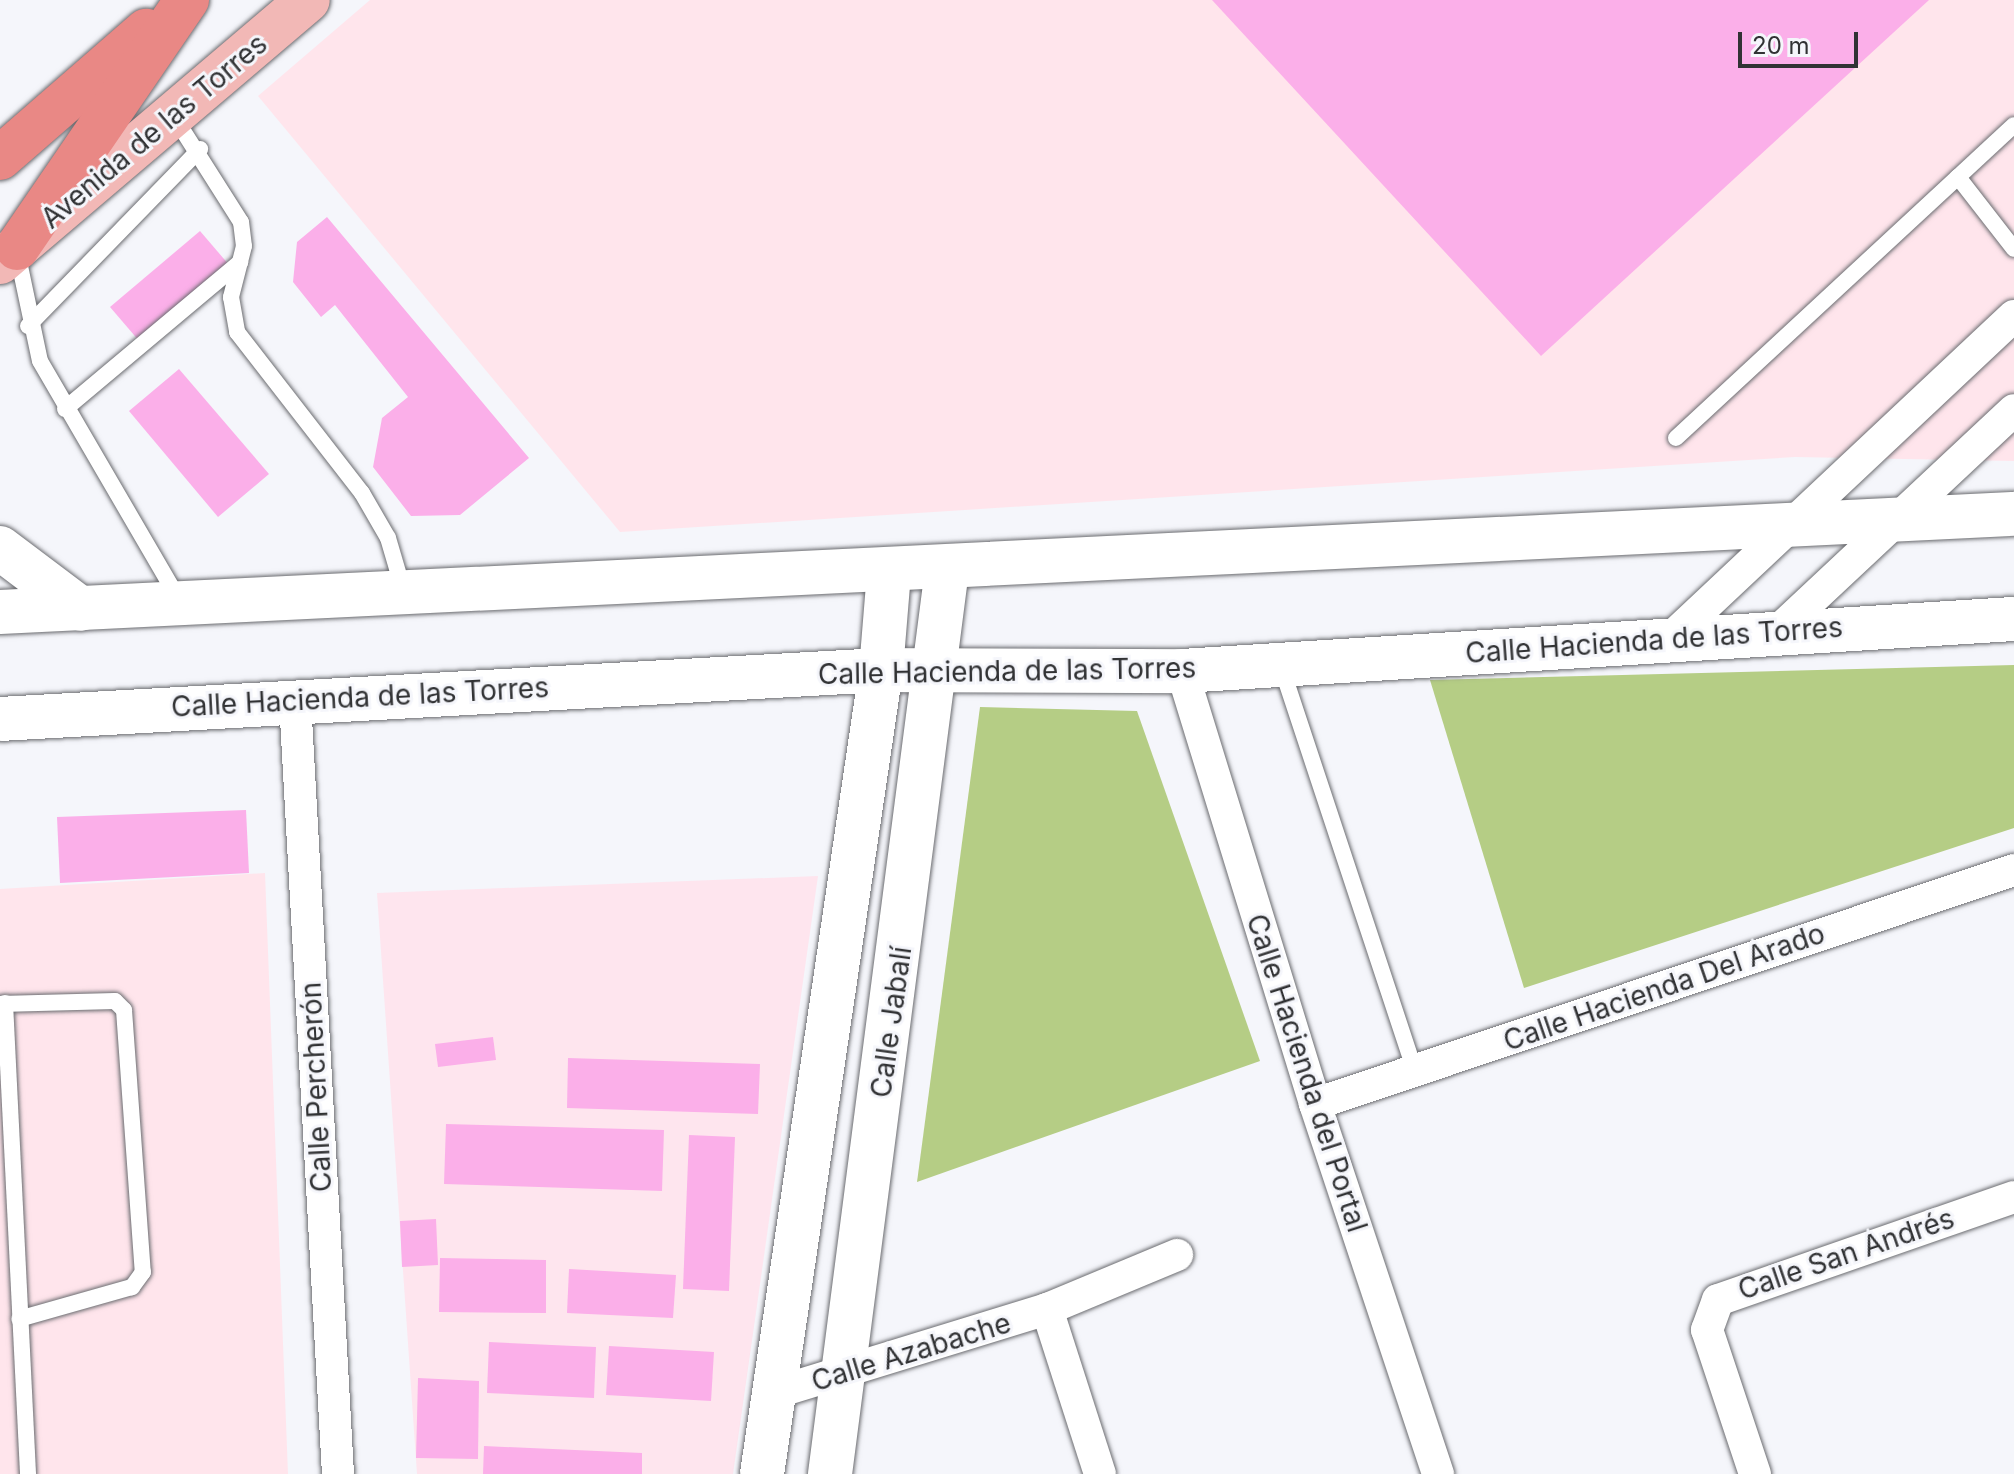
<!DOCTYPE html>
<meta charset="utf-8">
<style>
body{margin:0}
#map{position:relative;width:2014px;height:1474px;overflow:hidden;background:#f5f6fb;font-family:Inter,sans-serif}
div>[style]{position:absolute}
.industrial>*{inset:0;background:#ffe5ec}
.education>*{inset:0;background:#fee5ee}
.green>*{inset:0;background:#b5cd85}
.building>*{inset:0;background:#fbafe9}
.roads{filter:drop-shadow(0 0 2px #6b6c70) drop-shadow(0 0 2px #6b6c70)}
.lane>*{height:16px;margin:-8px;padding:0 8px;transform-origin:8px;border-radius:8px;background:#fff}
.street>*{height:32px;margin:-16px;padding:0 16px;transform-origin:16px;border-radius:16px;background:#fff}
.secondary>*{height:44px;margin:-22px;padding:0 22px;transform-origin:22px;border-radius:22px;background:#fff}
.primary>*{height:44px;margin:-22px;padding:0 22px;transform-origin:22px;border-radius:22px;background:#f2b8b6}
.highway>*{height:44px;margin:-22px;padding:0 22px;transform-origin:22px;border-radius:22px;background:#e98885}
span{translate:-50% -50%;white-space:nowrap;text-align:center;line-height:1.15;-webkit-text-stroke:6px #f5f6fb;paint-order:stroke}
.street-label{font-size:28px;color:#313234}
.scale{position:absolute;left:1738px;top:32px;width:120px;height:36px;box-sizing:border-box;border:4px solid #313234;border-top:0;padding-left:10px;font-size:24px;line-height:28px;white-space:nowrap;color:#313234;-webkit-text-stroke:6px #f5f6fb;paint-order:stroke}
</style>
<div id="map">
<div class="industrial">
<i style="clip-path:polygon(370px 0,2014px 0,2014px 461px,1795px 457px,620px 532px,258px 96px)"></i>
<i style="clip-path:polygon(265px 873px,288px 1474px,0 1474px,0 889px)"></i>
</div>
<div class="education">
<i style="clip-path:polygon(818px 876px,733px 1474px,417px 1474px,377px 893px)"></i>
</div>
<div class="green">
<i style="clip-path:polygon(2014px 665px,2014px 828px,1524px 988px,1430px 680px)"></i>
<i style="clip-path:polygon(980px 707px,1137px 711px,1260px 1061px,917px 1182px)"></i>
</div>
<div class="building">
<i style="clip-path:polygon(1212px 0,1929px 0,1541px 356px)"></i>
<i style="clip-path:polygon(327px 217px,529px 458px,460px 515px,411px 516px,373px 467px,382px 418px,408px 397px,335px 305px,321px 317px,293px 282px,297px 242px)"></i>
<i style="clip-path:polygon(200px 231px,230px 266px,140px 342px,110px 307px)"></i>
<i style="clip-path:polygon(179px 369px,269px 474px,218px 517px,129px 411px)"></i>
<i style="clip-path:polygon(246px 810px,249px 873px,60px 883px,57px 817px)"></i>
<i style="clip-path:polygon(493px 1037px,496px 1060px,438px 1067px,435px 1044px)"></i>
<i style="clip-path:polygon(568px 1058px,760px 1064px,758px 1114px,567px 1108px)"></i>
<i style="clip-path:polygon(446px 1124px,664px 1130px,662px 1191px,444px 1184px)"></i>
<i style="clip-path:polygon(689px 1135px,735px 1137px,729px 1291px,683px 1289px)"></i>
<i style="clip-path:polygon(436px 1219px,438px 1265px,402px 1267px,400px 1221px)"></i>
<i style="clip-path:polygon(440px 1258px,546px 1260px,546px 1313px,439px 1312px)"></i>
<i style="clip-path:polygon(569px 1269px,676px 1275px,673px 1318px,567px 1313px)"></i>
<i style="clip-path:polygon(489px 1342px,596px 1347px,594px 1398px,487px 1393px)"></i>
<i style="clip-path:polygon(609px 1346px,714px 1352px,711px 1401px,606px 1395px)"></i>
<i style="clip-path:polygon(418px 1378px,479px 1381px,478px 1459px,416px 1458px)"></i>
<i style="clip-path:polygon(484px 1446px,642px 1453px,642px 1474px,483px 1474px)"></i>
</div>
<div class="roads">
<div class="lane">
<i style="left:173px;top:115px;width:127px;rotate:57.6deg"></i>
<i style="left:241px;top:222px;width:24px;rotate:83deg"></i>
<i style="left:244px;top:246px;width:53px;rotate:104.3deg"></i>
<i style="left:231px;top:297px;width:36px;rotate:80deg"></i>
<i style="left:237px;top:332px;width:204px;rotate:52.2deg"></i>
<i style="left:362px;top:493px;width:52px;rotate:60deg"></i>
<i style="left:388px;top:538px;width:53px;rotate:73.6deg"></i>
<i style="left:1958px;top:177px;width:76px;rotate:-42.9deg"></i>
<i style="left:17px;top:252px;width:111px;rotate:78.1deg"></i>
<i style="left:40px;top:361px;width:276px;rotate:59.8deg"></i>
<i style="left:28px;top:326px;width:247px;rotate:-45.8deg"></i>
<i style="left:65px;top:409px;width:229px;rotate:-40deg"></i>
<i style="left:1676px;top:438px;width:384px;rotate:-42.8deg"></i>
<i style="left:1958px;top:177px;width:91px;rotate:52.1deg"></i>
<i style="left:1281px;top:666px;width:426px;rotate:71.7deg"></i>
<i style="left:5px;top:1003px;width:472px;rotate:87.2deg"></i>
<i style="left:0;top:1004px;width:115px;rotate:-1.5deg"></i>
<i style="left:115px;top:1001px;width:13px;rotate:45deg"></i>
<i style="left:124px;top:1010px;width:263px;rotate:85.9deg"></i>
<i style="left:143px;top:1272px;width:19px;rotate:126deg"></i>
<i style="left:132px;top:1287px;width:117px;rotate:164.2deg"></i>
</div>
<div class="street">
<i style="left:1778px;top:631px;width:323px;rotate:-43.1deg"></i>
<i style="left:1672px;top:637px;width:469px;rotate:-43.2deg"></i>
<i style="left:1182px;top:671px;width:453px;rotate:72.9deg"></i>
<i style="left:1315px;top:1104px;width:390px;rotate:71.6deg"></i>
<i style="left:295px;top:700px;width:775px;rotate:86.82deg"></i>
<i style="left:1315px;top:1104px;width:737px;rotate:-18.51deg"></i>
<i style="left:1047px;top:1309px;width:173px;rotate:72.2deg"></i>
<i style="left:774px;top:1393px;width:286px;rotate:-17.1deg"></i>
<i style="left:1047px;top:1309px;width:141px;rotate:-22.6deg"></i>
<i style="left:1755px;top:1474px;width:152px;rotate:-108.4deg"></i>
<i style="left:1707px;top:1330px;width:32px;rotate:-70deg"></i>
<i style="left:1718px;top:1300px;width:313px;rotate:-19.2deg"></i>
</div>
<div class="secondary">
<i style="left:0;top:548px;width:101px;rotate:37deg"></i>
<i style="left:0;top:612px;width:2016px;rotate:-2.79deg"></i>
<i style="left:0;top:719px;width:882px;rotate:-3.18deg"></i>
<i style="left:881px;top:670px;width:301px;rotate:0.2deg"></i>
<i style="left:1182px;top:671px;width:834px;rotate:-3.58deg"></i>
<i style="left:762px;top:1474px;width:813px;rotate:-81.58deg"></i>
<i style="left:881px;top:670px;width:97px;rotate:-85.3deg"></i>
<i style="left:830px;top:1474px;width:913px;rotate:-82.63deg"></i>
</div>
<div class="primary">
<i style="left:0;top:262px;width:404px;rotate:-40.4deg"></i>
</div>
<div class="highway">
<i style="left:0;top:158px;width:194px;rotate:-41deg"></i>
<i style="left:17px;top:248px;width:301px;rotate:-55.6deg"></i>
</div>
</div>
<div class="street-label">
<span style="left:154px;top:131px;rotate:-40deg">Avenida de las Torres</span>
<span style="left:1654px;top:640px;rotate:-4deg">Calle Hacienda de las Torres</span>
<span style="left:1007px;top:671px;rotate:-1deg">Calle Hacienda de las Torres</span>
<span style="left:360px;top:697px;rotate:-3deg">Calle Hacienda de las Torres</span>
<span style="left:1664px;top:987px;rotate:-19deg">Calle Hacienda Del Arado</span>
<span style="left:891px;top:1022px;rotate:-82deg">Calle Jabalí</span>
<span style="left:1307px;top:1073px;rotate:72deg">Calle Hacienda del Portal</span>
<span style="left:316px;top:1087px;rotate:-93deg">Calle Percherón</span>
<span style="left:1846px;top:1254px;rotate:-19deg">Calle San Andrés</span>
<span style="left:911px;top:1352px;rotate:-17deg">Calle Azabache</span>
</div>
<div class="scale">20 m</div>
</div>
